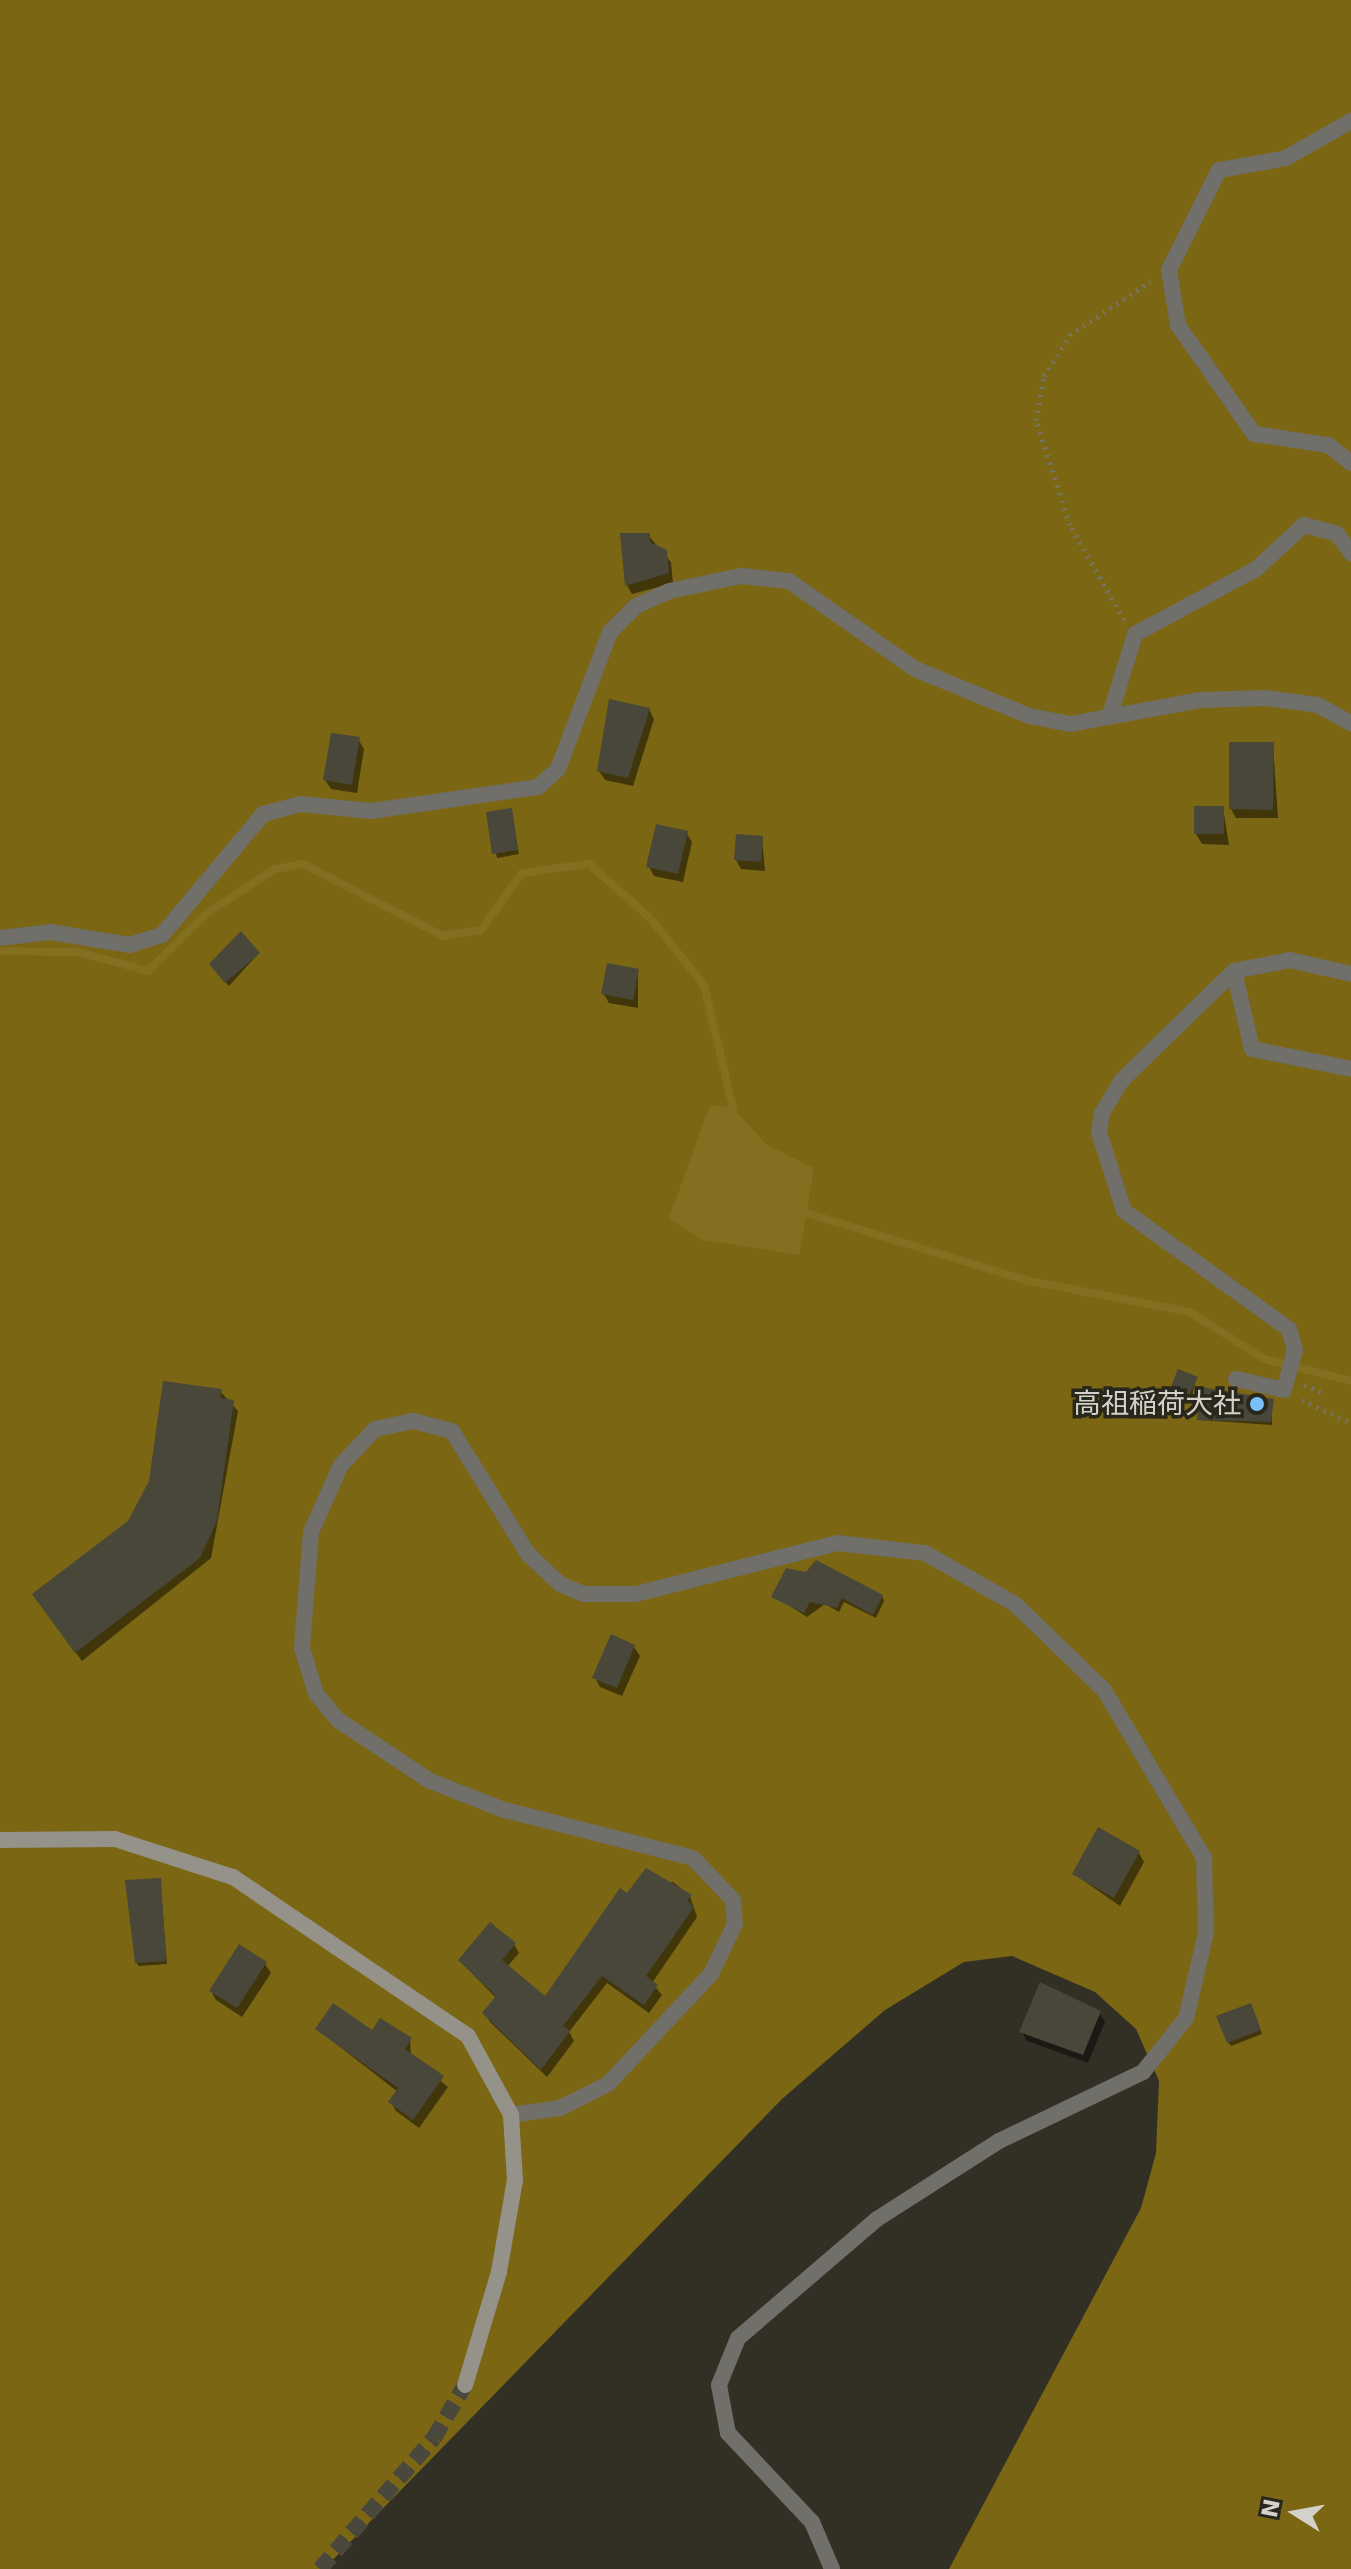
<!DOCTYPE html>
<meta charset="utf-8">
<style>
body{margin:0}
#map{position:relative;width:1351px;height:2569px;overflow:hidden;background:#322f24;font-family:"DejaVu Sans","Noto Sans JP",sans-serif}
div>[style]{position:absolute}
.forest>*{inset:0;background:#7a6613}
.water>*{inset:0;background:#836f20}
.shadow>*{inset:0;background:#0007}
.stream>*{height:8px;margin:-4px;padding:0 4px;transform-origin:4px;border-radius:4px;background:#836f20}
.building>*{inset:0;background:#49463a}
.secondary-tunnel>*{height:16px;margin-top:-8px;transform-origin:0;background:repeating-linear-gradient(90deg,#4a473d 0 16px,transparent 0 24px)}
.path>*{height:5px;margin-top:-2.5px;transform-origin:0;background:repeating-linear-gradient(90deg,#75736a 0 2px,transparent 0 8px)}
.street>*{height:16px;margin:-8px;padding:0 8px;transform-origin:8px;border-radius:8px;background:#706f69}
.secondary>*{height:16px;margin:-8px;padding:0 8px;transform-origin:8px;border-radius:8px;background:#949289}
.dots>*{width:22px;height:22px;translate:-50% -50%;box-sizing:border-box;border:4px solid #29261b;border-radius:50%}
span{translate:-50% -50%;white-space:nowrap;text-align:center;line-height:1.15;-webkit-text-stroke:7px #29261b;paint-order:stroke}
.poi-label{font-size:28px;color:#d3d1ca}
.right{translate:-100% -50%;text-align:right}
.north{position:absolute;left:1255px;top:2473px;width:80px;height:80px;-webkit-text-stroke:6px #29261b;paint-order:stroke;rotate:281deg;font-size:22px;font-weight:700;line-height:32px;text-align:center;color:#d3d1ca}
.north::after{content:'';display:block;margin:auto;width:28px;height:36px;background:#d3d1ca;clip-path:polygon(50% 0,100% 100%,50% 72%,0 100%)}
</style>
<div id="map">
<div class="forest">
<i style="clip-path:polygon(0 0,1351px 0,1351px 2569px,949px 2569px,1141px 2208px,1156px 2153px,1159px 2081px,1136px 2029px,1095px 1992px,1012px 1956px,964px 1962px,885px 2010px,782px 2099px,324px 2569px,0 2569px)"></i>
</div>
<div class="water">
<i style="clip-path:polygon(710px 1105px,733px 1108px,767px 1145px,814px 1168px,799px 1255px,702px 1240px,669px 1218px)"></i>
</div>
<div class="shadow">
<i style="clip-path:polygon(648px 535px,671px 562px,673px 583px,632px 594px,627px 585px)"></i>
<i style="clip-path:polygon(649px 709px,654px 719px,633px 786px,605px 780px,599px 771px)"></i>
<i style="clip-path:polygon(358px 739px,364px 749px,357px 793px,331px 789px,325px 780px)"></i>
<i style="clip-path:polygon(1273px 744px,1278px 818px,1236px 818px,1231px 809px)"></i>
<i style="clip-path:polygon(1223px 808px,1229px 845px,1202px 844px,1196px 834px)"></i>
<i style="clip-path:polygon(511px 810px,519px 854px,497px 858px,488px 813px)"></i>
<i style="clip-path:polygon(686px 832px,692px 842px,683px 882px,654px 876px,649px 867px)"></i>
<i style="clip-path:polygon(762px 838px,765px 871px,741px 869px,736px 860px)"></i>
<i style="clip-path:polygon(258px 954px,229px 986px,214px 968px)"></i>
<i style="clip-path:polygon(638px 971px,638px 1008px,609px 1003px,603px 993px)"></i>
<i style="clip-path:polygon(1196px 1379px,1191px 1400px,1172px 1389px)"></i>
<i style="clip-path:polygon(220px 1391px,238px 1411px,211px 1558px,82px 1661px,40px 1604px,130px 1522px)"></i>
<i style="clip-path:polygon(1272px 1401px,1272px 1425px,1199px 1420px)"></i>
<i style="clip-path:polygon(774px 1596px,882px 1596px,884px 1601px,876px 1618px,844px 1602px,839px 1612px,825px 1604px,807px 1617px)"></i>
<i style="clip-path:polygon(634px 1647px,640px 1656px,622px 1696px,600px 1687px,595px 1678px)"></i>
<i style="clip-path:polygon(1139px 1853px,1144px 1862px,1120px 1906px,1074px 1874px)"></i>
<i style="clip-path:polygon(160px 1880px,167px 1964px,139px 1966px,136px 1962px)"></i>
<i style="clip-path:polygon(673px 1882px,690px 1896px,697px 1917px,652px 1983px,662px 1995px,649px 2013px,607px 1983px,569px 2032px,574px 2041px,547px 2077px,490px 2022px,485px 2013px,497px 1999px,460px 1961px,514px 1944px,519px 1953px,507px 1967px,545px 1998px,627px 1895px)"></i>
<i style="clip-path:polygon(265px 1964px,271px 1973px,242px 2017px,216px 2000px,211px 1991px)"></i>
<i style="clip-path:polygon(1252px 2009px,1262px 2034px,1231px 2046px,1228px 2042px)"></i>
<i style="clip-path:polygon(1099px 2012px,1105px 2022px,1088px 2063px,1027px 2041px,1022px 2032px)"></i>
<i style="clip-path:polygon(317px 2029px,410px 2039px,411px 2056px,448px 2087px,419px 2128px,396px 2111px,391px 2102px,398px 2092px)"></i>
</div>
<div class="stream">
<i style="left:0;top:951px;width:78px;rotate:0.7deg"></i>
<i style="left:78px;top:952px;width:73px;rotate:15.2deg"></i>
<i style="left:148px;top:971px;width:83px;rotate:-44.5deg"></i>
<i style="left:207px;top:913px;width:81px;rotate:-32.9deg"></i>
<i style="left:275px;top:869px;width:28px;rotate:-10deg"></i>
<i style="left:303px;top:864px;width:157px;rotate:27.2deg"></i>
<i style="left:443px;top:936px;width:38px;rotate:-9deg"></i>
<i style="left:481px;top:930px;width:70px;rotate:-54.3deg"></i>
<i style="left:522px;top:873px;width:68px;rotate:-7.7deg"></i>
<i style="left:589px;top:864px;width:80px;rotate:41.5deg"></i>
<i style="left:649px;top:917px;width:87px;rotate:51deg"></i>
<i style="left:704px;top:985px;width:126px;rotate:76.7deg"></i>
<i style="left:806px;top:1213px;width:233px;rotate:17deg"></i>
<i style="left:1029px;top:1281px;width:164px;rotate:10.9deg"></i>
<i style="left:1190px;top:1312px;width:88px;rotate:32.4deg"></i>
<i style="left:1264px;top:1359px;width:27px;rotate:15deg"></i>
<i style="left:1296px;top:1367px;width:57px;rotate:14.3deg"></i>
</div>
<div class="building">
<i style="clip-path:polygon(620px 533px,650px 533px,650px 542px,667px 550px,669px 573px,625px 586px)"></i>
<i style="clip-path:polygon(609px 699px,650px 708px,628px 778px,597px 771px)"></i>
<i style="clip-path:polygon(331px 733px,360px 737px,352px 785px,323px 780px)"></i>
<i style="clip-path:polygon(1229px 742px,1274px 742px,1273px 810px,1229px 809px)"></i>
<i style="clip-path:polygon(1194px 806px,1224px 806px,1224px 834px,1194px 834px)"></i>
<i style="clip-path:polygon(512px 808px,518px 850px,492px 854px,486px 812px)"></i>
<i style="clip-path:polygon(656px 824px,688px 831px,678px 874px,646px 867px)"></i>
<i style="clip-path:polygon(736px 834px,763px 836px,761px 862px,734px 860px)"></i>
<i style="clip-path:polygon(241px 931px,260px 953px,225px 983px,209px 964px)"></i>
<i style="clip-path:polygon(607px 963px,639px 969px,633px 1000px,601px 994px)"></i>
<i style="clip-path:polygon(1178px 1369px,1198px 1377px,1188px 1398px,1170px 1389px)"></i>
<i style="clip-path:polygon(163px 1381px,222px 1389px,220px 1398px,234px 1400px,217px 1521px,200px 1558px,75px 1653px,32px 1594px,128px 1521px,149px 1481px)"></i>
<i style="clip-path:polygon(1201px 1387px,1274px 1399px,1271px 1422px,1197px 1420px)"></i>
<i style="clip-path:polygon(816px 1560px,883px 1595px,873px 1615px,842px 1598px,837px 1608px,810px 1602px,804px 1613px,771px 1597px,786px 1568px,806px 1572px)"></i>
<i style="clip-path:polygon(611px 1634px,635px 1645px,617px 1688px,592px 1678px)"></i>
<i style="clip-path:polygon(1098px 1827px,1140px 1851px,1114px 1898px,1072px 1874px)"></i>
<i style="clip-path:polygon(646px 1868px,692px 1895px,687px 1901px,694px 1907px,646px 1976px,658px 1985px,644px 2005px,602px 1976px,563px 2026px,570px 2031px,541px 2070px,482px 2013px,496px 1996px,458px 1960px,490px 1922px,516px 1943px,502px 1960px,545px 1996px,620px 1888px,627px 1893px)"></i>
<i style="clip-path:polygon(161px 1878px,166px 1961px,135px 1963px,125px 1880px)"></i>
<i style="clip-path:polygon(239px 1944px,267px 1962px,237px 2008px,209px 1991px)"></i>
<i style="clip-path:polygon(1040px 1982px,1101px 2011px,1083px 2055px,1019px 2032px)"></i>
<i style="clip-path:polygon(333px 2003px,372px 2030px,380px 2018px,412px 2038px,405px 2049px,444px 2076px,413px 2120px,388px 2102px,398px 2088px,315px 2029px)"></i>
<i style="clip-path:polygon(1251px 2003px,1261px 2030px,1227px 2043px,1216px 2016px)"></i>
</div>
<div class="secondary-tunnel">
<i style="left:320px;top:2569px;width:174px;rotate:-49deg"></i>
<i style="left:434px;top:2438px;width:61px;rotate:-59.7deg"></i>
</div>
<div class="path">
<i style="left:1124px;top:620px;width:109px;rotate:-119.6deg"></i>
<i style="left:1070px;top:525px;width:110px;rotate:-107.9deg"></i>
<i style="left:1036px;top:420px;width:45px;rotate:-79.7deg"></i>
<i style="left:1044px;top:376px;width:49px;rotate:-57.6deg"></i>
<i style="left:1070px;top:335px;width:97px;rotate:-33.7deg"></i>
<i style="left:1304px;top:1385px;width:23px;rotate:23deg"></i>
<i style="left:1302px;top:1400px;width:54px;rotate:25.1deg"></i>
</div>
<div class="street">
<i style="left:1351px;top:121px;width:75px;rotate:150.4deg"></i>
<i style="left:1286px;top:158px;width:68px;rotate:169.8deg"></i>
<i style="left:1219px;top:170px;width:112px;rotate:116.6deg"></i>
<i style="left:1169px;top:270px;width:56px;rotate:80.7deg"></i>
<i style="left:1178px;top:325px;width:133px;rotate:55.1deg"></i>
<i style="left:1254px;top:434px;width:75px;rotate:8.5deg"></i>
<i style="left:1328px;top:445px;width:29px;rotate:38deg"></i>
<i style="left:1110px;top:715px;width:85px;rotate:-72.8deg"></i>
<i style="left:1135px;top:634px;width:137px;rotate:-28.2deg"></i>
<i style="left:1256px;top:569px;width:65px;rotate:-42.5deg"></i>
<i style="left:1304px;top:525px;width:34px;rotate:15deg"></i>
<i style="left:1337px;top:534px;width:24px;rotate:54deg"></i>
<i style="left:0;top:938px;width:50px;rotate:-6.8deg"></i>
<i style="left:50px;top:932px;width:80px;rotate:9.3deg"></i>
<i style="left:129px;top:945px;width:34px;rotate:-17deg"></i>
<i style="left:162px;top:935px;width:158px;rotate:-50.1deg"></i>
<i style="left:263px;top:814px;width:39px;rotate:-15deg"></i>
<i style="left:301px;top:804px;width:70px;rotate:5.7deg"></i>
<i style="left:371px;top:811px;width:169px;rotate:-8.2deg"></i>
<i style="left:538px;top:787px;width:27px;rotate:-42deg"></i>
<i style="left:558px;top:769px;width:147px;rotate:-69.2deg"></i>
<i style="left:610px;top:632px;width:37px;rotate:-45deg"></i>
<i style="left:636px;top:606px;width:36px;rotate:-24deg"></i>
<i style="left:669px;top:591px;width:74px;rotate:-11.8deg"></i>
<i style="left:741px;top:576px;width:48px;rotate:5.9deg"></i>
<i style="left:789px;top:581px;width:154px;rotate:34.9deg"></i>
<i style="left:915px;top:669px;width:123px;rotate:22.4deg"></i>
<i style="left:1029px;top:716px;width:43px;rotate:10.8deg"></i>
<i style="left:1071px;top:724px;width:132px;rotate:-10.5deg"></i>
<i style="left:1201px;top:700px;width:64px;rotate:-1.8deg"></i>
<i style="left:1265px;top:698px;width:53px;rotate:7.5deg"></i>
<i style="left:1318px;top:705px;width:38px;rotate:29deg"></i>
<i style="left:1234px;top:971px;width:80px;rotate:77deg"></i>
<i style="left:1252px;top:1049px;width:101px;rotate:11.4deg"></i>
<i style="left:1236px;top:1379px;width:49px;rotate:12.9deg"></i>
<i style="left:1284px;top:1390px;width:41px;rotate:-74.6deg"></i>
<i style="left:1295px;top:1350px;width:22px;rotate:-106deg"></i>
<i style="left:1289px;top:1329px;width:203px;rotate:-144.4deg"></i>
<i style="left:1124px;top:1211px;width:83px;rotate:-107.6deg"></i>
<i style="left:1099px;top:1132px;width:19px;rotate:-81deg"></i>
<i style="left:1102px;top:1113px;width:37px;rotate:-59deg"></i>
<i style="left:1121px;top:1081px;width:158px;rotate:-44.2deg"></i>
<i style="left:1234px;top:971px;width:57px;rotate:-11.1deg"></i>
<i style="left:1290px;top:960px;width:63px;rotate:12.9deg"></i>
<i style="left:511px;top:2115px;width:49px;rotate:-8.1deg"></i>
<i style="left:560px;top:2108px;width:54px;rotate:-26.6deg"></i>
<i style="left:608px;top:2084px;width:151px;rotate:-46.9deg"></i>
<i style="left:711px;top:1974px;width:55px;rotate:-64.4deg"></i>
<i style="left:735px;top:1924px;width:24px;rotate:-95deg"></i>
<i style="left:733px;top:1900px;width:58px;rotate:-133.6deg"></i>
<i style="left:693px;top:1858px;width:195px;rotate:-165.7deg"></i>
<i style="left:504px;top:1810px;width:79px;rotate:-158.6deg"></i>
<i style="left:430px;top:1781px;width:110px;rotate:-146.5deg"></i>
<i style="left:338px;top:1720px;width:34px;rotate:-130deg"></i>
<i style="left:316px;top:1694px;width:48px;rotate:-106.9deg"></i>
<i style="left:302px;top:1648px;width:116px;rotate:-85.6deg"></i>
<i style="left:311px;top:1532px;width:73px;rotate:-65.9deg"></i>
<i style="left:341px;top:1465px;width:50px;rotate:-46.6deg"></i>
<i style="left:375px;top:1429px;width:39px;rotate:-12deg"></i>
<i style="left:413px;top:1421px;width:40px;rotate:14.4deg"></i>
<i style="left:452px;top:1431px;width:145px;rotate:58.3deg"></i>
<i style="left:528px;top:1554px;width:44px;rotate:43.2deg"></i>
<i style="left:560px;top:1584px;width:26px;rotate:23deg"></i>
<i style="left:584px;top:1594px;width:52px"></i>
<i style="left:636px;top:1594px;width:207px;rotate:-14.2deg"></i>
<i style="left:837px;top:1543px;width:89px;rotate:6.5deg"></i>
<i style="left:925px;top:1553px;width:103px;rotate:29.5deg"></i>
<i style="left:1015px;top:1604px;width:124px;rotate:44deg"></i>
<i style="left:1104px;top:1690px;width:196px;rotate:59.2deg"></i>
<i style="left:1204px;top:1858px;width:75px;rotate:88.5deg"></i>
<i style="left:1206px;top:1933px;width:87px;rotate:103.2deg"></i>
<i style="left:1186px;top:2018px;width:69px;rotate:128.5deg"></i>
<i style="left:1143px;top:2072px;width:160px;rotate:154.4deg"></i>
<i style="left:999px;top:2141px;width:145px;rotate:147.4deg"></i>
<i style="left:877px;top:2219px;width:183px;rotate:139.4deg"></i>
<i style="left:738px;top:2338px;width:51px;rotate:112deg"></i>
<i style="left:719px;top:2385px;width:49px;rotate:79.4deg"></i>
<i style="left:728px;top:2433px;width:122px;rotate:46.7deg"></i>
<i style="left:812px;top:2522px;width:51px;rotate:66.9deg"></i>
</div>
<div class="secondary">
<i style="left:0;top:1840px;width:115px;rotate:-0.5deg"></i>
<i style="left:115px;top:1839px;width:124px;rotate:17.9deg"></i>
<i style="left:233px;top:1877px;width:284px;rotate:34.1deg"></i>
<i style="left:468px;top:2036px;width:90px;rotate:61.4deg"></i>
<i style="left:511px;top:2115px;width:65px;rotate:86.5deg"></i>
<i style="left:515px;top:2180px;width:93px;rotate:99.9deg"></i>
<i style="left:499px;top:2272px;width:118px;rotate:106.7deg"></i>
</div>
<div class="dots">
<i style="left:1257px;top:1404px;background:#79bff8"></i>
</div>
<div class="poi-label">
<span class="right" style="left:1241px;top:1404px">高祖稲荷大社</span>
</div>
<div class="north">N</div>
</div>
